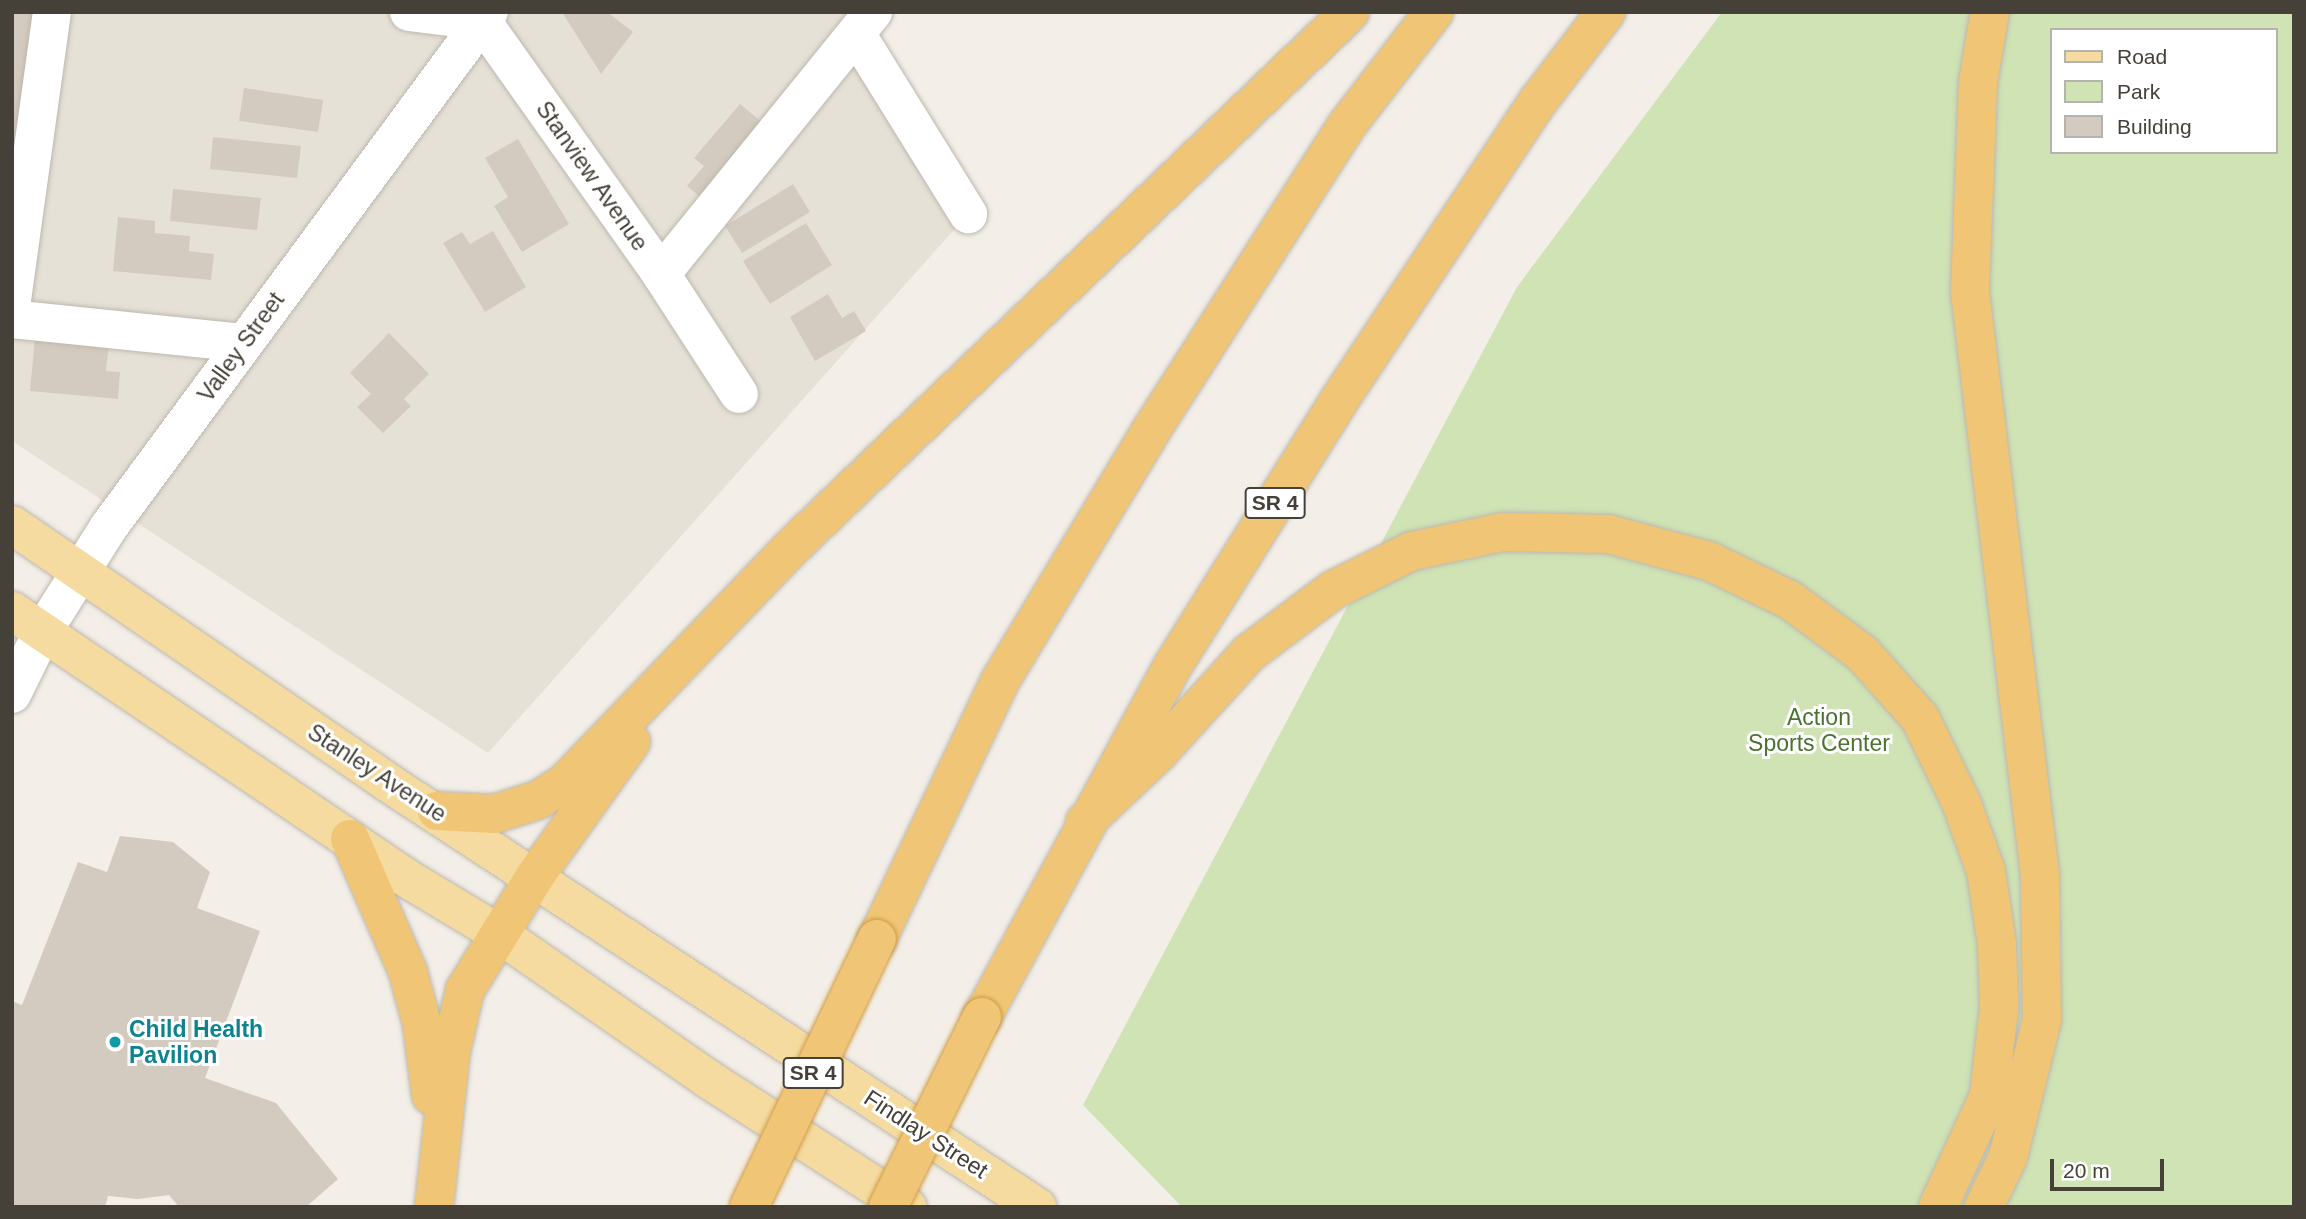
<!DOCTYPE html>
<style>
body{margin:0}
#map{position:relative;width:2306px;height:1219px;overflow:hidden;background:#f3efe8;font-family:Helvetica,sans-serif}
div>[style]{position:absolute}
.residential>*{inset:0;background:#e6e1d7}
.green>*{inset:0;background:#cfe3b5}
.building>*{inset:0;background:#d3cbbf}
.roads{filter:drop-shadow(0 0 2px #bdb7ac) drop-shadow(0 0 2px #bdb7ac)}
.minor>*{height:38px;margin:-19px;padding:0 19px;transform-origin:19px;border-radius:19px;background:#fff}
.major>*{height:38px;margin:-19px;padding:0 19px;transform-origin:19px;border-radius:19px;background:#f5db9f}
.highway>*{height:38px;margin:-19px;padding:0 19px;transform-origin:19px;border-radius:19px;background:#f0c676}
.bridges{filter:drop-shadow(0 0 2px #cf9b46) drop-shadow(0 0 2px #cf9b46)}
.highway-bridge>*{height:38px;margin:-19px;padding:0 19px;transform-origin:19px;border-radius:19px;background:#f0c676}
.dots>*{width:19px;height:19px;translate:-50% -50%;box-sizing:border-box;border:4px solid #fff;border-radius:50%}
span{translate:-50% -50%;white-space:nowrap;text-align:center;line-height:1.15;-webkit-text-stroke:6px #fff;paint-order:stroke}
.shield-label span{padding:2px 5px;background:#fff;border:2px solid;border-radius:5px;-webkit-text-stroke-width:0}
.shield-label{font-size:21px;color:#454038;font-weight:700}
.street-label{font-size:23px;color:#454038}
.park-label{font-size:23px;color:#4a7230}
.culture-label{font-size:23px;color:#0d838f;font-weight:700}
.left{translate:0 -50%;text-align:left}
.frame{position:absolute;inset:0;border:14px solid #454038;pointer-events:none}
.legend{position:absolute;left:2050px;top:28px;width:228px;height:126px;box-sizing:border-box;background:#fff;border:2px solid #b5b3af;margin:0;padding:9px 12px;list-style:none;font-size:21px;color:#454038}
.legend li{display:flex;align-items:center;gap:14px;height:35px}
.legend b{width:35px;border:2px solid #b5b3af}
.scale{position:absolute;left:2050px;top:1159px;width:114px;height:32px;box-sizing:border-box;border:4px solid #454038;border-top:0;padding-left:9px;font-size:21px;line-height:24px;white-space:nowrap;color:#454038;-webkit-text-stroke:5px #fff;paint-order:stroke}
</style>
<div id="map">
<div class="residential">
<i style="clip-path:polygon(12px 12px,873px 12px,857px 35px,968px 214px,488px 753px,12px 441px)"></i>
</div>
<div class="green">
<i style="clip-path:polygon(evenodd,1722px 12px,2294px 12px,2294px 1207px,1182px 1207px,1083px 1105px,1517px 287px,1722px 12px,2052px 30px,2276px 30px,2276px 152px,2052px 152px,2052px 30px)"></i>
</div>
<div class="building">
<i style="clip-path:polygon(12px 12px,36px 13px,12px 201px)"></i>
<i style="clip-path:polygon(562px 12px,607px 12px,633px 32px,601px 74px)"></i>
<i style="clip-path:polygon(244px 88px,323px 100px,318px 132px,239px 121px)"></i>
<i style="clip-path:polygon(740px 104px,770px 129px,708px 203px,687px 186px,704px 166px,694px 158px)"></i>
<i style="clip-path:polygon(213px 137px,301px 146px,297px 178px,210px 169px)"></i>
<i style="clip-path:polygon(518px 139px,569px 224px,522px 252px,494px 206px,508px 197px,485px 158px)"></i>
<i style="clip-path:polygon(793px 184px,810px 212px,742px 253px,725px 226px)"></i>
<i style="clip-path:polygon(173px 189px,261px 198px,257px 230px,170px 221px)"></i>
<i style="clip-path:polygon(118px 217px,155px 221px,155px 233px,190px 236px,189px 251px,214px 254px,211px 280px,113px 271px)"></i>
<i style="clip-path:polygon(806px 223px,832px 265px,770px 304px,743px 261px)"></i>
<i style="clip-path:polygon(493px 231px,526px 287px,485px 312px,443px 243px,462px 232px,470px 244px)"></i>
<i style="clip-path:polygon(828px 294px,842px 318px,854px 311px,866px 331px,815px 361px,790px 317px)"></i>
<i style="clip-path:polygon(389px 333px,429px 374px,404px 399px,411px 406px,383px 433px,357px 407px,371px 394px,350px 373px)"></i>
<i style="clip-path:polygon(35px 337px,109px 344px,106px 371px,120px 372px,118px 399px,30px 391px)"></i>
<i style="clip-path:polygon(120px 836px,173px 842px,210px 872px,197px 908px,260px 931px,205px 1078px,276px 1103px,338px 1179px,306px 1207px,179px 1207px,169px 1195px,138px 1199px,108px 1196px,105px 1207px,12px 1207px,12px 1001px,22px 1005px,78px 862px,107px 872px)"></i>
</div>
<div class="roads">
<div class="minor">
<i style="left:409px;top:12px;width:74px;rotate:7deg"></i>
<i style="left:482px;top:21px;width:310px;rotate:54.7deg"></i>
<i style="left:661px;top:274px;width:143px;rotate:57deg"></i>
<i style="left:857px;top:35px;width:211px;rotate:58.2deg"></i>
<i style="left:661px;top:274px;width:337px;rotate:-51deg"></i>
<i style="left:12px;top:300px;width:291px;rotate:-82.1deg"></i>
<i style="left:12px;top:319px;width:232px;rotate:5.9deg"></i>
<i style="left:12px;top:694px;width:70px;rotate:-63.8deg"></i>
<i style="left:43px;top:631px;width:122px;rotate:-57.7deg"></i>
<i style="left:108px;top:528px;width:641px;rotate:-53.56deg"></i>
</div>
<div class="major">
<i style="left:12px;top:525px;width:455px;rotate:34.4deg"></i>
<i style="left:387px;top:782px;width:777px;rotate:33.18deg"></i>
<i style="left:12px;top:611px;width:472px;rotate:34.1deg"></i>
<i style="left:403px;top:876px;width:111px;rotate:31deg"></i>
<i style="left:498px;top:933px;width:256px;rotate:34.8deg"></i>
<i style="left:708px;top:1079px;width:237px;rotate:32.7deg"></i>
</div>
<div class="highway">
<i style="left:437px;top:811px;width:57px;rotate:3deg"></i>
<i style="left:494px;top:814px;width:46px;rotate:-17.7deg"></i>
<i style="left:538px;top:800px;width:31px;rotate:-32deg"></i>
<i style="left:564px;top:784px;width:327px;rotate:-46.1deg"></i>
<i style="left:791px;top:548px;width:774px;rotate:-43.8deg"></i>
<i style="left:1085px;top:822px;width:102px;rotate:-43.4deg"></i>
<i style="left:1159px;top:752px;width:134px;rotate:-47.7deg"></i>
<i style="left:1249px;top:653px;width:105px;rotate:-36.9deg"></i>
<i style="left:1333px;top:590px;width:88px;rotate:-26.3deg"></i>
<i style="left:1412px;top:551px;width:93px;rotate:-11.8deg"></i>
<i style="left:1503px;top:532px;width:105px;rotate:1.1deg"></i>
<i style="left:1608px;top:534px;width:105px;rotate:15deg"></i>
<i style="left:1709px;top:561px;width:90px;rotate:25.7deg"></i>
<i style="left:1790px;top:600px;width:89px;rotate:36.4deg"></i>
<i style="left:1862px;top:653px;width:87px;rotate:48.3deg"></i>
<i style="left:1920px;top:718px;width:93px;rotate:64deg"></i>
<i style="left:1961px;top:802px;width:73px;rotate:70.1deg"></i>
<i style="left:1986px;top:871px;width:75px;rotate:81.5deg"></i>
<i style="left:1997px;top:945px;width:64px;rotate:88.2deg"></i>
<i style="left:1999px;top:1009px;width:88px;rotate:96.6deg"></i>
<i style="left:1989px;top:1096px;width:122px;rotate:114.7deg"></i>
<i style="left:350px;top:839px;width:145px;rotate:66.4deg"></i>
<i style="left:408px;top:972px;width:54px;rotate:74.9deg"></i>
<i style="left:422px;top:1024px;width:72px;rotate:82.8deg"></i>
<i style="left:877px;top:939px;width:286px;rotate:-64.5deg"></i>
<i style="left:1000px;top:681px;width:291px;rotate:-58.9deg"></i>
<i style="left:1150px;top:432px;width:365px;rotate:-57.3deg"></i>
<i style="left:1347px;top:125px;width:143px;rotate:-52.4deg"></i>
<i style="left:982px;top:1017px;width:398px;rotate:-61.5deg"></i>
<i style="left:1172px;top:667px;width:313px;rotate:-57.9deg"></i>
<i style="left:1338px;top:402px;width:363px;rotate:-56.4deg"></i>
<i style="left:1539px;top:100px;width:111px;rotate:-52.7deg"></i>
<i style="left:434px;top:1207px;width:157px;rotate:-83.8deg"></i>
<i style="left:451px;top:1051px;width:63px;rotate:-77.1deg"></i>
<i style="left:465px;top:990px;width:134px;rotate:-58.4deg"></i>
<i style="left:535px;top:876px;width:165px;rotate:-54.4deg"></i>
<i style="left:1984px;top:1207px;width:55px;rotate:-64.4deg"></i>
<i style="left:2008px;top:1157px;width:141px;rotate:-76.1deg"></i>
<i style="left:2042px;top:1020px;width:145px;rotate:-90.8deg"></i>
<i style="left:2040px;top:875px;width:588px;rotate:-96.84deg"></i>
<i style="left:1970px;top:291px;width:209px;rotate:-87.8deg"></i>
<i style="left:1978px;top:82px;width:71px;rotate:-80.3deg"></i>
</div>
</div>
<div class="bridges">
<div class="highway-bridge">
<i style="left:749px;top:1207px;width:297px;rotate:-64.5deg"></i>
<i style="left:888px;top:1207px;width:212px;rotate:-63.7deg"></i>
</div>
</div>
<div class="dots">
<i style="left:115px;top:1042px;background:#0f9aa8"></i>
</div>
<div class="shield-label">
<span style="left:1275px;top:503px">SR 4</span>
<span style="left:813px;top:1073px">SR 4</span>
</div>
<div class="street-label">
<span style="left:592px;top:176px;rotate:55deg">Stanview Avenue</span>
<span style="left:241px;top:347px;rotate:-54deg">Valley Street</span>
<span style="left:377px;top:773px;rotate:33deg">Stanley Avenue</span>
<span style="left:926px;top:1134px;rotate:33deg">Findlay Street</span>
</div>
<div class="park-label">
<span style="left:1819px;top:730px">Action<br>Sports Center</span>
</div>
<div class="culture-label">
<span class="left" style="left:129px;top:1042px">Child Health<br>Pavilion</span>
</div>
<div class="frame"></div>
<ul class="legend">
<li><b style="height:9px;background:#f5db9f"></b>Road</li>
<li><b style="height:19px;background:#cfe3b5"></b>Park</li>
<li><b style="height:19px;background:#d3cbbf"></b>Building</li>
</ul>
<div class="scale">20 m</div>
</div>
